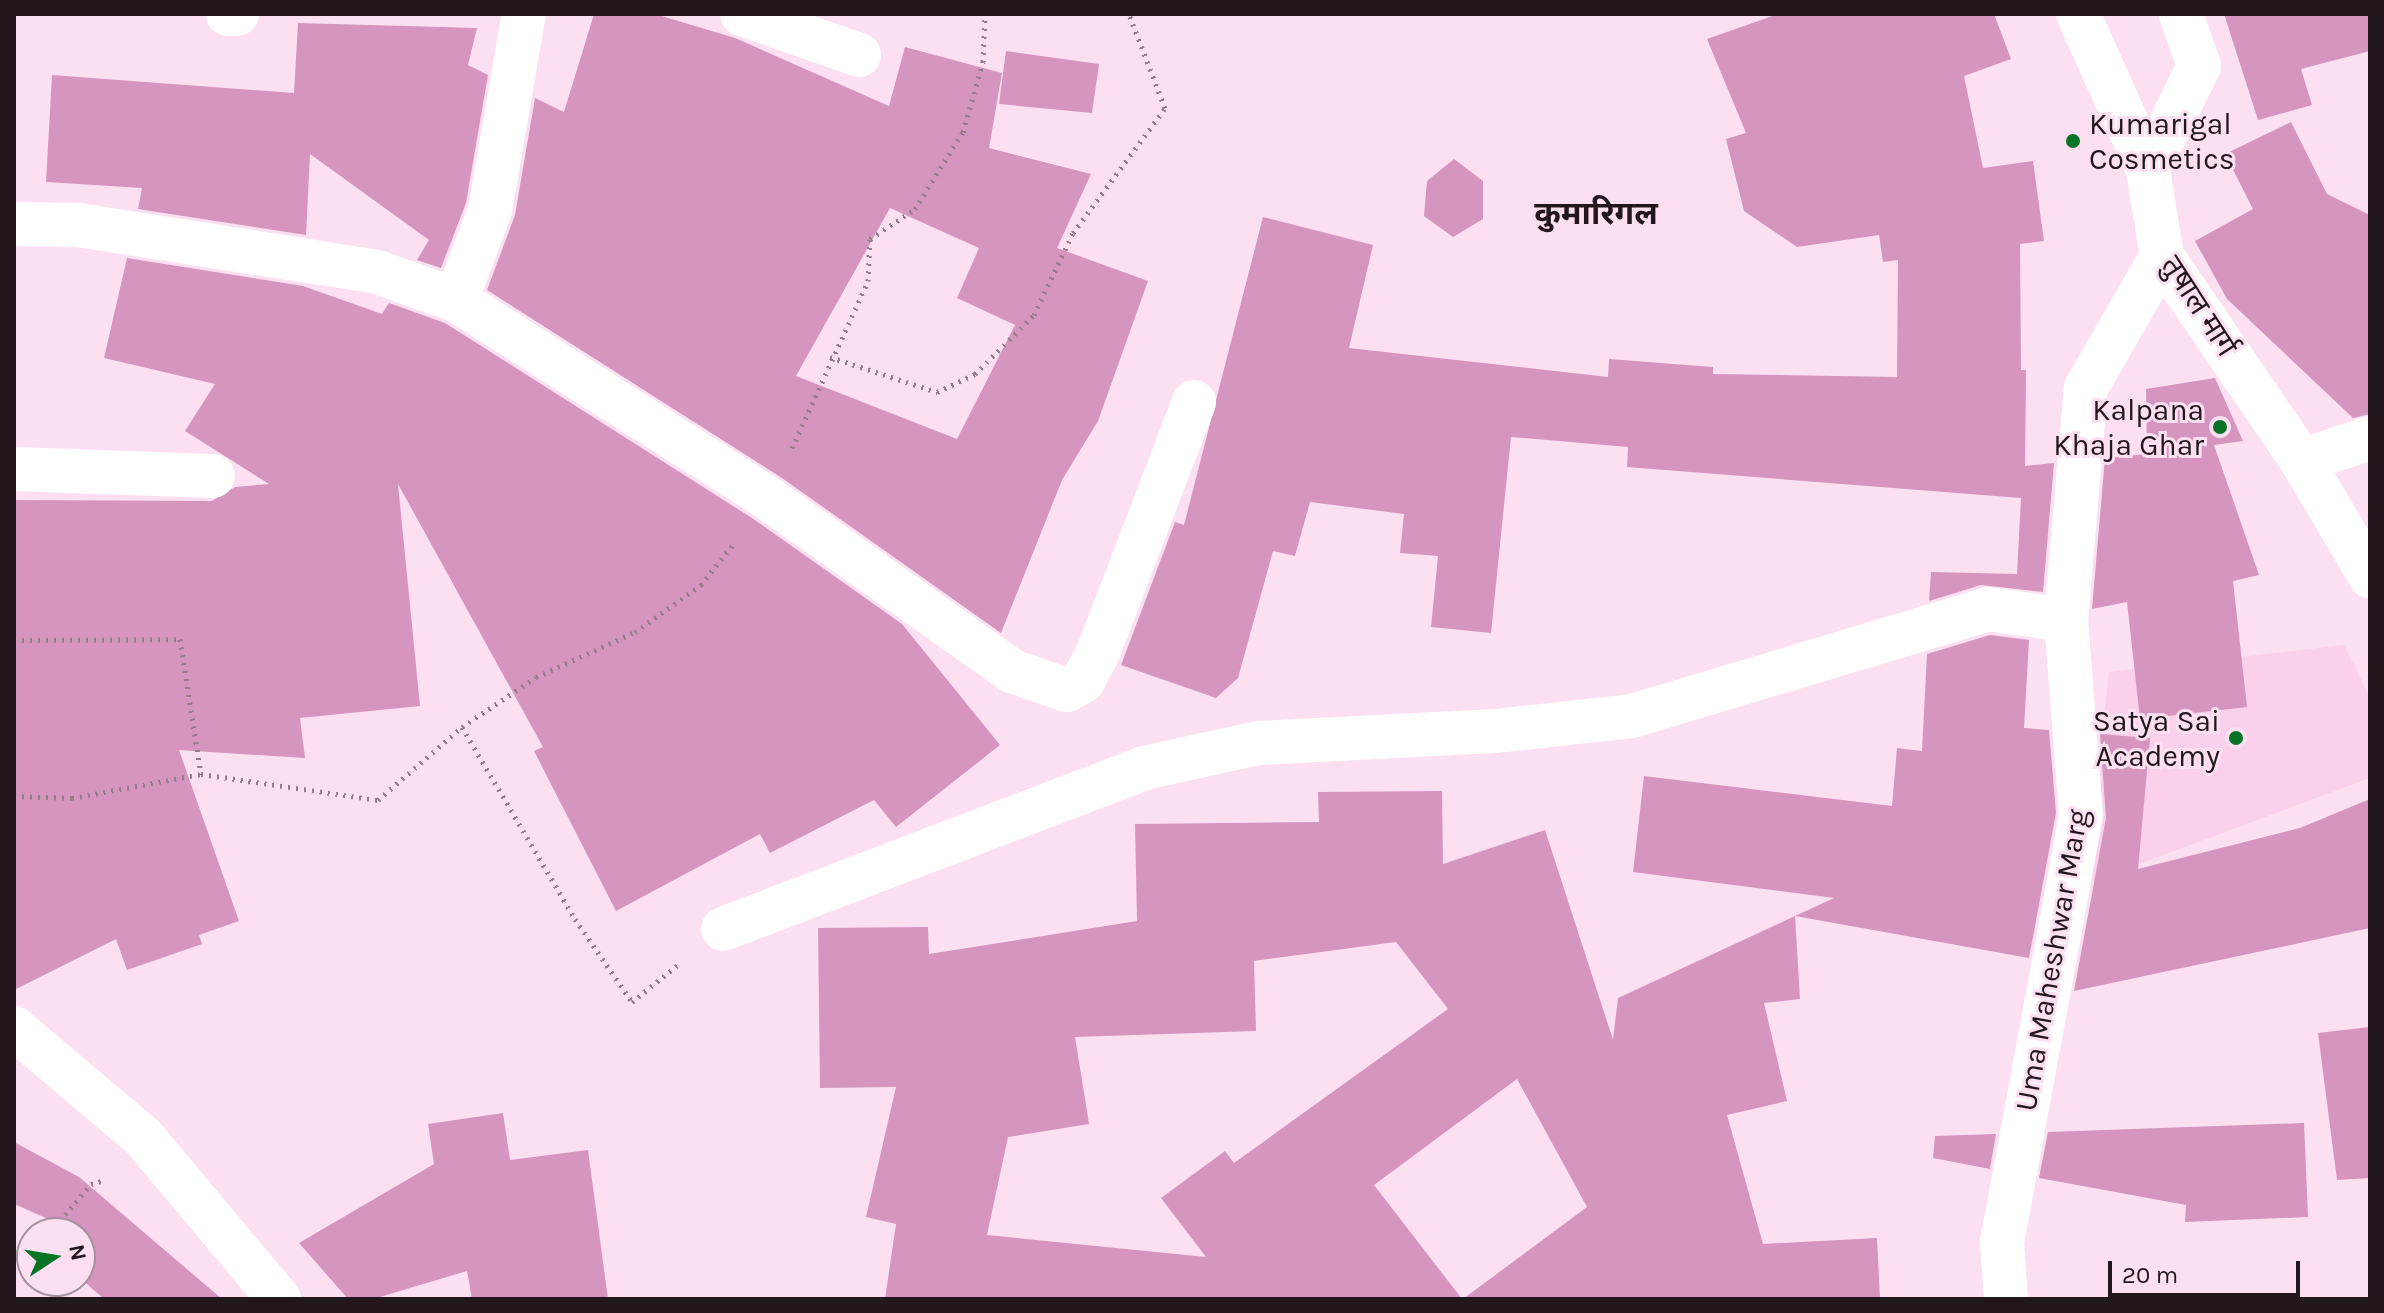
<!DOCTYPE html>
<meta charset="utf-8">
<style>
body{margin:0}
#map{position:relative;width:2384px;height:1313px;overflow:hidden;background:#fce0f1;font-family:Karla,"Noto Sans Devanagari",sans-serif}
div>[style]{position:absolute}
.built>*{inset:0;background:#fad0ea}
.building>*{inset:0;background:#d595bf}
.path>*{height:5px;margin-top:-2.5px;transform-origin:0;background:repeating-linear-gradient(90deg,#927e8b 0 2px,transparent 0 8px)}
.street>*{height:44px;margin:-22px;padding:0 22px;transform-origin:22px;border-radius:22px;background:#fff}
.secondary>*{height:44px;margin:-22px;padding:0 22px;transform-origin:22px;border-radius:22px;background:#fff}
.dots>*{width:22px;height:22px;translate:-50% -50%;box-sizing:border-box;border:4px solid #fce0f1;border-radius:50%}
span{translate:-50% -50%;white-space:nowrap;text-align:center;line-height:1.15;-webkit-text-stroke:6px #fce0f1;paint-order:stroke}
.poi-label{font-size:30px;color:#23171f}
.left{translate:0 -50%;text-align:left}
.right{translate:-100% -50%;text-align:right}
.street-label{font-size:30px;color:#23171f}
.neighbourhood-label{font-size:32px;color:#23171f;font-weight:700}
.frame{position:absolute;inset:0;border:16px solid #23171f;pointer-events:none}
.north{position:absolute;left:16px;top:1217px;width:80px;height:80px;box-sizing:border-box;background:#fce0f1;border:2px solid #a5909d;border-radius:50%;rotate:78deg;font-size:22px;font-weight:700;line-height:32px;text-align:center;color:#23171f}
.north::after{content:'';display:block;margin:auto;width:28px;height:36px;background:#067325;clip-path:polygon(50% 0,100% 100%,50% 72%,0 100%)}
.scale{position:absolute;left:2108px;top:1261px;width:192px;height:36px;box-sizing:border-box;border:4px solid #23171f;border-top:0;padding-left:10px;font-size:24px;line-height:28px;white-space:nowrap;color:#23171f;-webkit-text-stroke:6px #fce0f1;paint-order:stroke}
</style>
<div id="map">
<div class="built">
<i style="clip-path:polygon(2344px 645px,2370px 697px,2370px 778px,2085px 884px,2109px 672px)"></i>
</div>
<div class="building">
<i style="clip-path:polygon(evenodd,594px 14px,655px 14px,735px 38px,889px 106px,905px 47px,1002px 73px,989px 148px,1091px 174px,1057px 248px,1148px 281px,1098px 421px,1062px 480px,1001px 633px,782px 478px,487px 290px,515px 215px,535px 98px,564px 112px,594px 14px,890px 208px,979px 248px,957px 298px,1015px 325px,957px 439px,796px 376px,890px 208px)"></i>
<i style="clip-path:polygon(1778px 14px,1994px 14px,2011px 59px,1964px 76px,1983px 168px,2033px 161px,2044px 241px,2020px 244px,2021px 370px,2026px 370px,2025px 466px,2054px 463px,2043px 592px,1981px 585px,1929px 601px,1931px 572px,2017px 574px,2021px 498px,1627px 467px,1628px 447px,1511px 437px,1491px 633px,1431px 627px,1438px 556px,1400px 553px,1404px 514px,1310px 502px,1295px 556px,1273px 551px,1238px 678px,1216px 698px,1121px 665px,1175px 522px,1184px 525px,1263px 217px,1373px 245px,1349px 348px,1608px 377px,1609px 359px,1713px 367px,1713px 374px,1897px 377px,1898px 260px,1883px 262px,1879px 235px,1797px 247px,1744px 211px,1726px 139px,1746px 133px,1707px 39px)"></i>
<i style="clip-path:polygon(2224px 14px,2370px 14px,2370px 51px,2301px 69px,2312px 105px,2258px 120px)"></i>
<i style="clip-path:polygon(298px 23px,477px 28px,468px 65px,488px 75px,466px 203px,441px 268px,417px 260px,429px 240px,310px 154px,306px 235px,138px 209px,142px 188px,46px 182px,52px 75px,294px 93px)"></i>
<i style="clip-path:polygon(1006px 51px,1099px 64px,1092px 113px,999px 104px)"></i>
<i style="clip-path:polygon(2291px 122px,2327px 194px,2370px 215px,2370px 414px,2353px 418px,2227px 299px,2195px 241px,2253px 209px,2225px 154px)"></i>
<i style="clip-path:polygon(1454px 159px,1483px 181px,1483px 219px,1453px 237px,1424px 216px,1427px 181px)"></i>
<i style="clip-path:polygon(127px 258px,303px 286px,382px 314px,389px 303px,445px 323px,755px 520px,902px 624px,1000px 745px,896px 827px,874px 800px,770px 853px,760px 834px,616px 911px,534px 751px,543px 747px,398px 484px,420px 706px,300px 718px,305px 758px,179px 750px,239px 921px,199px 935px,202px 944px,127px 970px,116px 939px,14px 990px,14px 500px,212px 501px,235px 487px,269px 484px,185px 431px,215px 384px,104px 358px)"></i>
<i style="clip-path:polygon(2215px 378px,2243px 441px,2214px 445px,2259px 575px,2233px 581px,2247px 707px,2140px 719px,2127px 602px,2092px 609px,2105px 458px,2147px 454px,2146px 389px)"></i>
<i style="clip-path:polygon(1990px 635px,2029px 640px,2024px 728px,2049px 730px,2056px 813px,2029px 958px,1795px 916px,1834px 898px,1633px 872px,1644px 776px,1892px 806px,1897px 748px,1922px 751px,1927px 654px)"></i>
<i style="clip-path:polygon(2100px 734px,2150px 738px,2138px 869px,2300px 828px,2370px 799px,2370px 928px,2074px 991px,2106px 818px)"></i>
<i style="clip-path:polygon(evenodd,1442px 791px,1443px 864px,1545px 830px,1613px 1040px,1618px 998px,1795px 916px,1800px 999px,1764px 1003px,1787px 1101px,1727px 1115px,1763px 1244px,1877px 1238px,1880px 1299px,1463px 1299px,1587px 1207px,1517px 1079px,1374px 1185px,1462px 1299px,885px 1299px,896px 1224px,866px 1217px,896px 1087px,820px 1088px,818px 928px,928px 927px,929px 954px,1137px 921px,1135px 824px,1319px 822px,1318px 792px,1442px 791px,1396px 942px,1448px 1009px,1234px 1163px,1225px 1151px,1161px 1198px,1206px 1257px,987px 1235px,1008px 1137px,1089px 1124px,1075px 1037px,1256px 1031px,1254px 961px,1396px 942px)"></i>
<i style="clip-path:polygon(2370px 1027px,2370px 1178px,2337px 1180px,2318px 1033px)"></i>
<i style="clip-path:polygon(503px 1113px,510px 1160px,588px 1150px,608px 1299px,472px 1299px,467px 1271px,373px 1299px,348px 1299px,299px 1243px,434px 1164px,428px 1124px)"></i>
<i style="clip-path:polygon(2304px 1123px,2308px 1217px,2185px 1222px,2186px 1205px,2039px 1178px,2048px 1132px)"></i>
<i style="clip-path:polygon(1996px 1134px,1990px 1169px,1933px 1158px,1935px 1136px)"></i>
<i style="clip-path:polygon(14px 1142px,79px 1177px,222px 1299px,104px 1299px,80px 1278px,80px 1233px,14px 1204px)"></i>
</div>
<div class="path">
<i style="left:830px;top:357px;width:113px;rotate:18.1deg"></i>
<i style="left:937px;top:392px;width:42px;rotate:-25.3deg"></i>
<i style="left:975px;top:374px;width:83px;rotate:-45deg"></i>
<i style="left:1034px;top:315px;width:91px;rotate:-64.6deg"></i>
<i style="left:1073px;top:233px;width:155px;rotate:-53.6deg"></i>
<i style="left:1165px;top:108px;width:101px;rotate:-111deg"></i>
<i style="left:792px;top:448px;width:183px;rotate:-65.5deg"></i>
<i style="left:868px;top:281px;width:42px;rotate:-87.3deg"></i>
<i style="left:870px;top:239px;width:54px;rotate:-33.7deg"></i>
<i style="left:915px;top:209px;width:91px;rotate:-58.1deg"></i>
<i style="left:963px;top:132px;width:73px;rotate:-74.1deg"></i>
<i style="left:983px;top:62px;width:48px;rotate:-87.6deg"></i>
<i style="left:14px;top:640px;width:166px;rotate:-0.3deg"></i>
<i style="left:180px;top:639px;width:137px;rotate:81.2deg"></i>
<i style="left:462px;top:727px;width:89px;rotate:-34deg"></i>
<i style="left:536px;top:677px;width:109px;rotate:-24.4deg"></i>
<i style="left:635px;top:632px;width:81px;rotate:-35.5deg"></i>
<i style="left:701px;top:585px;width:55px;rotate:-51.7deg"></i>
<i style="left:14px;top:796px;width:58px;rotate:2deg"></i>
<i style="left:72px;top:798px;width:131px;rotate:-10.5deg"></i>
<i style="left:201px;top:774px;width:179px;rotate:8.4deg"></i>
<i style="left:378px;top:800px;width:111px;rotate:-41deg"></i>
<i style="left:462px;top:727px;width:223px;rotate:59.5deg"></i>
<i style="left:575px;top:919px;width:101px;rotate:55.5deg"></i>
<i style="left:632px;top:1002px;width:60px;rotate:-39deg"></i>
<i style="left:50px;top:1233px;width:64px;rotate:-50.1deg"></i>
<i style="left:91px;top:1184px;width:15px;rotate:-16deg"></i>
<i style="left:39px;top:1299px;width:18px;rotate:-84deg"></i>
</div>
<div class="street">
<i style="left:228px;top:14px;width:9px"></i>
<i style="left:742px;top:14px;width:124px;rotate:19.3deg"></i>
<i style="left:2148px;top:170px;width:116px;rotate:-63.9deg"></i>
<i style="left:2199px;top:66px;width:55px;rotate:-109.1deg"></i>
<i style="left:14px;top:224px;width:64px;rotate:0.9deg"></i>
<i style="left:78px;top:225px;width:303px;rotate:8.9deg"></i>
<i style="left:377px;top:272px;width:84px;rotate:19.5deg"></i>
<i style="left:456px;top:300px;width:371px;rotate:32.4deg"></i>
<i style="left:769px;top:499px;width:298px;rotate:35.3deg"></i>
<i style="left:1012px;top:671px;width:58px;rotate:19.1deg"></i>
<i style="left:1067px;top:690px;width:18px;rotate:-29deg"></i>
<i style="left:1083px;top:681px;width:30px;rotate:-62deg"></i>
<i style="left:1097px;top:655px;width:271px;rotate:-69deg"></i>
<i style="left:456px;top:300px;width:96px;rotate:-69.3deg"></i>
<i style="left:490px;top:210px;width:199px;rotate:-80.2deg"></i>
<i style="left:2302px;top:461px;width:72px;rotate:-18.7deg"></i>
<i style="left:14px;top:469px;width:199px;rotate:2deg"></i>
<i style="left:723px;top:929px;width:451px;rotate:-20.9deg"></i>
<i style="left:1144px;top:768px;width:118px;rotate:-12.3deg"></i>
<i style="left:1259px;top:743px;width:236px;rotate:-2.9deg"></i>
<i style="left:1495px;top:731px;width:138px;rotate:-6.2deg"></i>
<i style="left:1632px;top:716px;width:372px;rotate:-16.7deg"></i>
<i style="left:1988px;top:609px;width:79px;rotate:8deg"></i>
<i style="left:2006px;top:1299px;width:57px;rotate:-94deg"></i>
<i style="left:2002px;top:1242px;width:435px;rotate:-79.5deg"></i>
<i style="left:2081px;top:814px;width:195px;rotate:-94.4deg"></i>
<i style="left:2066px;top:620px;width:233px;rotate:-85.1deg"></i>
<i style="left:2086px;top:388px;width:152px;rotate:-60.1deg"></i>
</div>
<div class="secondary">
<i style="left:2078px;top:14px;width:171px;rotate:65.8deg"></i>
<i style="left:2148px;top:170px;width:87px;rotate:80.8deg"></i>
<i style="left:2162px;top:256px;width:248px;rotate:55.7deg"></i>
<i style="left:2302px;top:461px;width:134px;rotate:59.4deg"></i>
<i style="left:14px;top:1028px;width:169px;rotate:40.2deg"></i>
<i style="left:143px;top:1137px;width:212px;rotate:50deg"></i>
</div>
<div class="dots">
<i style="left:2073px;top:141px;background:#067325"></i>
<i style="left:2220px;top:427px;background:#067325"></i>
<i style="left:2236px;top:738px;background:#067325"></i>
</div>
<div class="poi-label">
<span class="left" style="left:2089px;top:141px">Kumarigal<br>Cosmetics</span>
<span class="right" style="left:2204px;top:427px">Kalpana<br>Khaja Ghar</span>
<span class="right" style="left:2220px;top:738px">Satya Sai<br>Academy</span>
</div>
<div class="street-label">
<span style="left:2199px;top:306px;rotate:57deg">तुषाल मार्ग</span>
<span style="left:2052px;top:960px;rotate:-80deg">Uma Maheshwar Marg</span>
</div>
<div class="neighbourhood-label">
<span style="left:1596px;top:214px">कुमारिगल</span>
</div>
<div class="frame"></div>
<div class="north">N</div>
<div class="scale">20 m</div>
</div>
